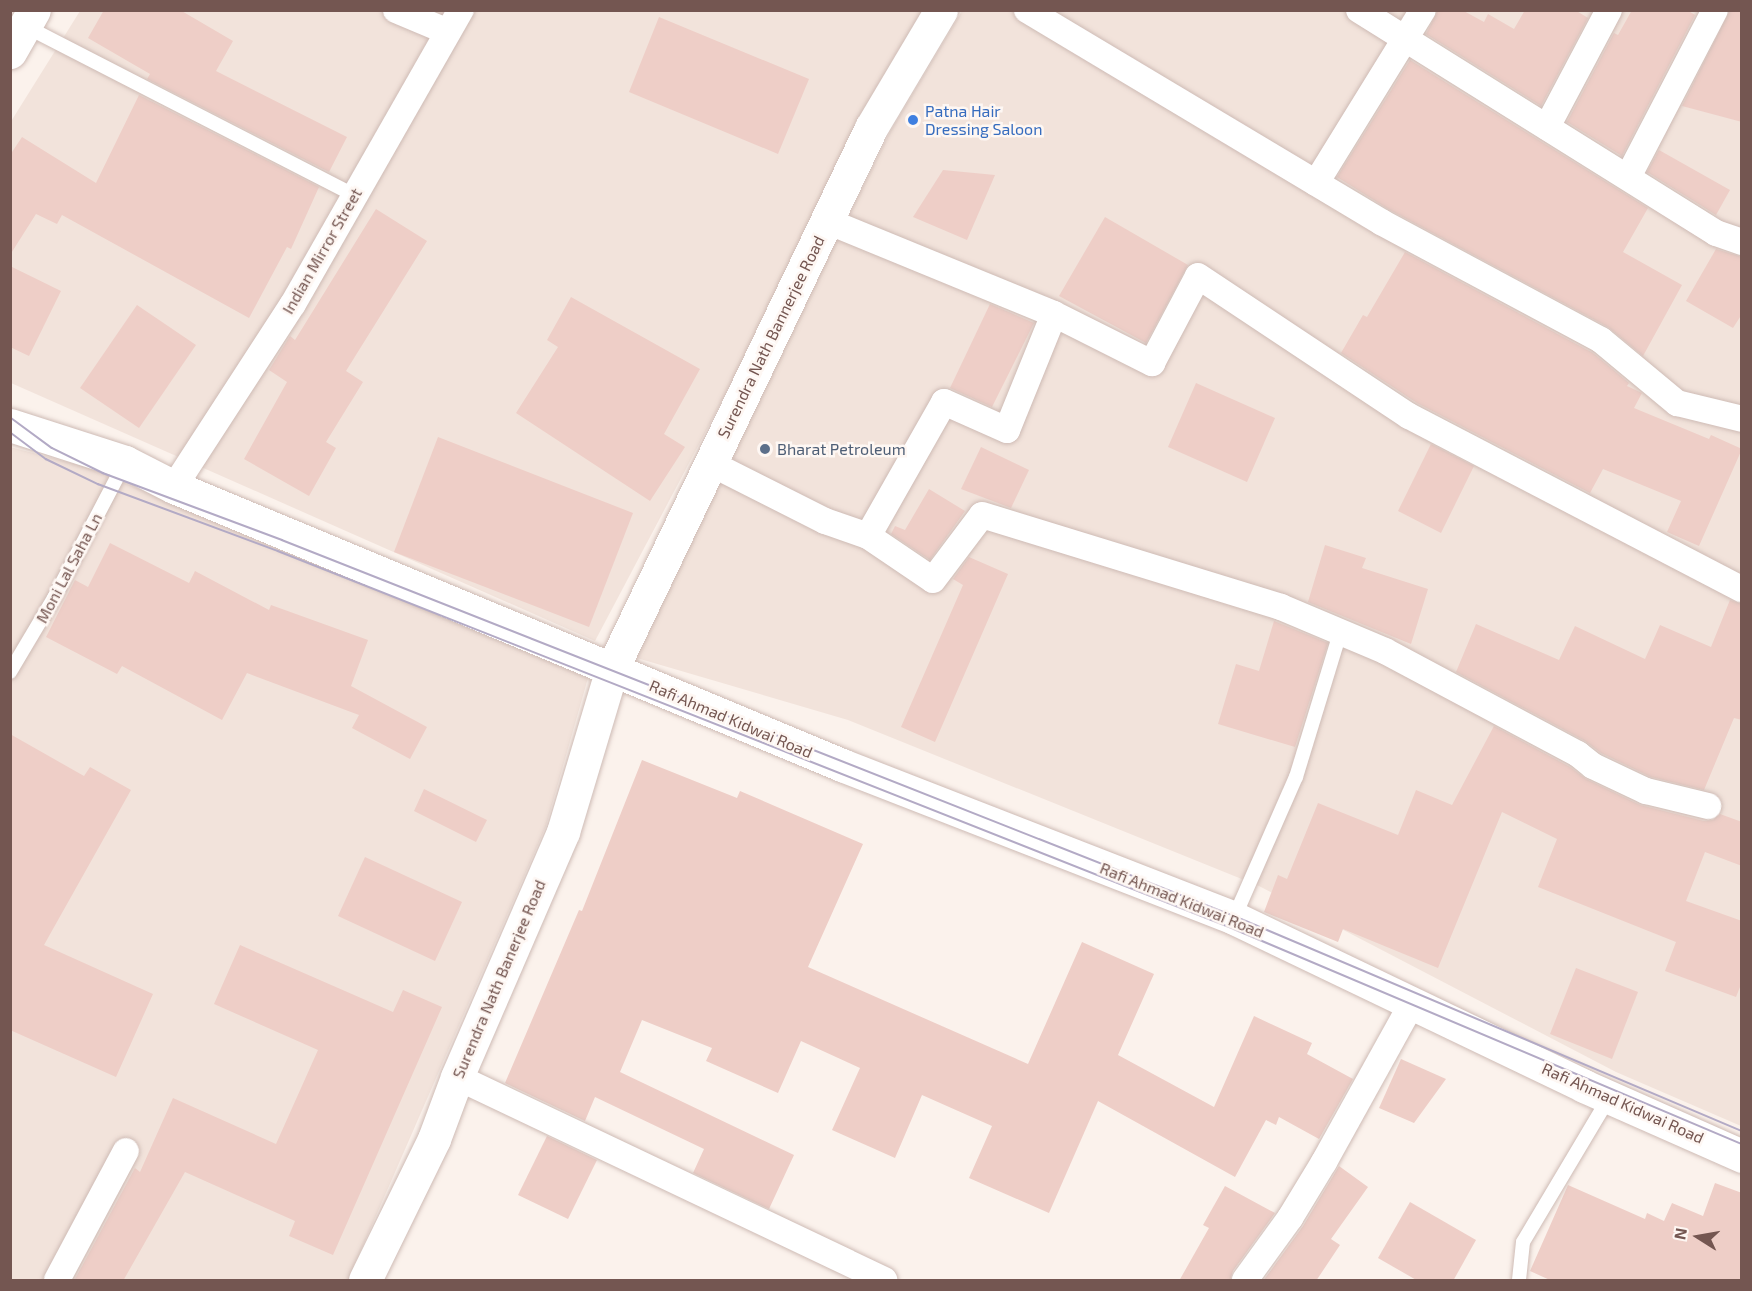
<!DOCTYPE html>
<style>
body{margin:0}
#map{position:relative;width:1752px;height:1291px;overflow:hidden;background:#fbf2ec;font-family:"Exo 2",sans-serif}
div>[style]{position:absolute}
.residential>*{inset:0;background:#f2e3db}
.building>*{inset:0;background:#eecec7}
.roads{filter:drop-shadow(0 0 2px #cebbb5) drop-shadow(0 0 2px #cebbb5)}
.lane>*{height:14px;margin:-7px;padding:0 7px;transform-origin:7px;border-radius:7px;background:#fff}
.street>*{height:26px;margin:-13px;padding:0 13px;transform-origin:13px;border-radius:13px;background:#fff}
.secondary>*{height:33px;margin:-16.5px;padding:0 16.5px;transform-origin:16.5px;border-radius:16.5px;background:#fff}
.tram>*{height:1.5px;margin:-0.75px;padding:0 0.75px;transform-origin:0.75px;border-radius:0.75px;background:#b3aac5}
.dots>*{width:16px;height:16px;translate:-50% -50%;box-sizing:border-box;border:3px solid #fef7f3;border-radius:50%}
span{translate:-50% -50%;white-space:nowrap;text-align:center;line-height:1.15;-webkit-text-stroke:5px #fef7f3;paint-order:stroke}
.shop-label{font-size:16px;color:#366cbe}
.left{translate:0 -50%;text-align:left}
.street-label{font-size:16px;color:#745651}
.service-label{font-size:16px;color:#4e5e75}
.frame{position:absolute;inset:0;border:12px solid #745651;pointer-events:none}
.north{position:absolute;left:1668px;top:1207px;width:60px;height:60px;-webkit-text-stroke:4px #fef7f3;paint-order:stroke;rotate:281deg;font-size:16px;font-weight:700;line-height:24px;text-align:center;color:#745651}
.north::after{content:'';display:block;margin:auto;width:21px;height:27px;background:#745651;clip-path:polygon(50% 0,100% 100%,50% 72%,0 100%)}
</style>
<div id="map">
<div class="residential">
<i style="clip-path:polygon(80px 11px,928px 11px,595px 641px,11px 383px,10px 123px)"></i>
<i style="clip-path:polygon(962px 11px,1741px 11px,1741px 1126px,1616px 1072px,1259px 886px,848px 720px,630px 656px,890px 132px)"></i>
<i style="clip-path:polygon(10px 447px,87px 467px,588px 678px,546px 826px,348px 1280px,11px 1280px)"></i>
</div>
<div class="building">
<i style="clip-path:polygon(104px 10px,180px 10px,233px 41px,216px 71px,347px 137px,329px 172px,147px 79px,150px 74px,88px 38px)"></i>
<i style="clip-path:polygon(1438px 10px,1462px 10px,1484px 22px,1488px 14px,1514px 29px,1525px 10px,1575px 10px,1588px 18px,1541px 106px,1426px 34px)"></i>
<i style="clip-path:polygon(1632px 10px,1687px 10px,1695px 15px,1622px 156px,1567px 122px,1614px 33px,1618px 35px)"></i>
<i style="clip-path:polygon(1730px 10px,1742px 10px,1742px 122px,1682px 106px)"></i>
<i style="clip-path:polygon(659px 17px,809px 79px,778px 154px,629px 92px)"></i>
<i style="clip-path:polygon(1410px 60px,1648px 208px,1623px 252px,1682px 285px,1643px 356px,1608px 327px,1388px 209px,1337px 177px)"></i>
<i style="clip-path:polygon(139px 95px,319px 187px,291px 249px,287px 247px,249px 318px,62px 215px,57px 224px,36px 214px,10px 255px,10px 155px,22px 137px,96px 183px)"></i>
<i style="clip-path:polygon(1659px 150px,1730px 190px,1716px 215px,1647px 172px)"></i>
<i style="clip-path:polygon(943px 170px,995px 175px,967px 240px,913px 217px)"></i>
<i style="clip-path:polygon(376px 209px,427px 241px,346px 371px,363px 382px,326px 442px,336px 448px,309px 496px,244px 459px,287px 382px,269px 370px,290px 336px,295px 340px)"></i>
<i style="clip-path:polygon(1105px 217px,1188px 265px,1146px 343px,1059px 296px)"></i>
<i style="clip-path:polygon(1716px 249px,1742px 257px,1742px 314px,1733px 328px,1686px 301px)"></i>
<i style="clip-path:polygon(1405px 252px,1593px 353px,1629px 383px,1627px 386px,1642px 393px,1634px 408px,1709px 439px,1711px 435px,1742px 449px,1699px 546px,1667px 532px,1681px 501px,1603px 469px,1590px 493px,1417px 403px,1341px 353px,1363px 315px,1367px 317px)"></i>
<i style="clip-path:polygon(10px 266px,61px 291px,29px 356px,10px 347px)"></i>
<i style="clip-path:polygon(571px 297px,700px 369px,664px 434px,685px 447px,650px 501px,516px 413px,558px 347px,547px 340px)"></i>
<i style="clip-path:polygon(990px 304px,1034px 323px,992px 407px,950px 388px)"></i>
<i style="clip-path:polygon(137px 305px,196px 345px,139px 428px,80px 388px)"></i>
<i style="clip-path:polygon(1196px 383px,1275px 418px,1247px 482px,1168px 447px)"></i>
<i style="clip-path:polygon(438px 437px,633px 513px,589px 627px,394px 552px)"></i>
<i style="clip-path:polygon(1431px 444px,1474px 466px,1441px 533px,1398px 511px)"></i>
<i style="clip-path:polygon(981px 447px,1029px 470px,1011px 508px,961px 489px)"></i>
<i style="clip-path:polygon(929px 489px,965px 511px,930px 560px,891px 534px,895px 526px,905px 530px)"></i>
<i style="clip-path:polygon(110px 543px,189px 583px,195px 571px,269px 610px,271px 605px,368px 640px,351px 686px,427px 727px,410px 759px,352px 728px,359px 715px,247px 673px,222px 720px,122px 666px,117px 674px,46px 637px,75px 580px,88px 587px)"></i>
<i style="clip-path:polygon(1325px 545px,1366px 558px,1362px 568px,1428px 589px,1411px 644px,1308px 602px)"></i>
<i style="clip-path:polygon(969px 557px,1008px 574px,935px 742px,901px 727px,963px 585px,953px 579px)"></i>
<i style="clip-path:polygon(1730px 600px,1742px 604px,1742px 720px,1734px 718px,1704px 790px,1651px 777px,1601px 753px,1585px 741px,1456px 672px,1476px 624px,1559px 660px,1575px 626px,1645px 659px,1660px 625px,1711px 647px)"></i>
<i style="clip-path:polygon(1274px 621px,1328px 643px,1295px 747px,1218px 724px,1236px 664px,1259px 671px)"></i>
<i style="clip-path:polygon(1494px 726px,1570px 767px,1586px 779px,1640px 805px,1704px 821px,1713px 820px,1720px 814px,1742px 822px,1742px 866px,1705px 852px,1686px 901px,1742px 921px,1742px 982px,1736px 997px,1665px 971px,1676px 942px,1538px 887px,1557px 839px,1502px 812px,1438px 968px,1343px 929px,1338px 942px,1264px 912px,1278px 875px,1287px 879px,1318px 803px,1398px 835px,1416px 790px,1452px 805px)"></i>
<i style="clip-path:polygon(10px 734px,84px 776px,90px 767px,131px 790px,44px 945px,153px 994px,116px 1077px,10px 1030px)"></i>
<i style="clip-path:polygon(642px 760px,737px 798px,740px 791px,863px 844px,808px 967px,1028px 1064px,1082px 942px,1154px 974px,1118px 1055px,1214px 1107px,1254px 1016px,1312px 1043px,1307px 1054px,1353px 1079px,1319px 1139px,1279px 1117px,1276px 1125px,1266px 1120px,1235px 1177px,1098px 1101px,1049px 1213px,969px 1178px,992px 1126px,922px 1095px,895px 1158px,832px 1130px,860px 1068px,801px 1041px,778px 1093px,706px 1061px,712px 1048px,642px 1020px,620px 1072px,794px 1155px,769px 1209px,693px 1173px,704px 1149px,595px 1097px,585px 1121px,505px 1083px,579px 910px,582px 911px)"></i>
<i style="clip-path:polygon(424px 789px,487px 820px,476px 842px,414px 811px)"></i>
<i style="clip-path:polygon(365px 857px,462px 902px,435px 961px,338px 916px)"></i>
<i style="clip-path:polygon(240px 945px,393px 1012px,403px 990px,442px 1007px,333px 1255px,289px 1236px,295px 1221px,185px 1172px,123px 1281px,74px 1281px,135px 1168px,140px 1172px,173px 1098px,276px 1144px,318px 1050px,214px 1004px)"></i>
<i style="clip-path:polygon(1576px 968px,1638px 992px,1612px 1059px,1550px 1034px)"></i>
<i style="clip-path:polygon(1401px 1059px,1446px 1079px,1414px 1123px,1379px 1108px)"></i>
<i style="clip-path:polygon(547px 1136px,597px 1160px,568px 1219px,518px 1195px)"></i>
<i style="clip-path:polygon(1339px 1166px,1368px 1187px,1331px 1239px,1340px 1245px,1316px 1281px,1263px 1281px,1303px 1226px)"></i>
<i style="clip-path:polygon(1715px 1183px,1742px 1193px,1742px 1281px,1552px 1281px,1530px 1271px,1568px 1185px,1645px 1219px,1647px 1213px,1664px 1221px,1672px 1203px,1703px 1216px)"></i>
<i style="clip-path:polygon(1225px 1186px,1275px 1213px,1233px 1271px,1230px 1281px,1179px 1281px,1209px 1228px,1203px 1225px)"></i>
<i style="clip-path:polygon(1410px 1202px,1476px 1240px,1453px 1281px,1418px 1281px,1378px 1258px)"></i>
</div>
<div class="roads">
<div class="lane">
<i style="left:25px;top:26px;width:370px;rotate:27.2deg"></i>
<i style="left:10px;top:672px;width:86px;rotate:-59.3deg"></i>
<i style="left:54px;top:598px;width:153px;rotate:-62.4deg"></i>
<i style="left:1234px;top:918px;width:154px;rotate:-66.3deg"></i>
<i style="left:1296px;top:777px;width:154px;rotate:-73deg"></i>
<i style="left:1519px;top:1280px;width:38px;rotate:-84deg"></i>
<i style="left:1523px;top:1242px;width:168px;rotate:-59.2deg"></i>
</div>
<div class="street">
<i style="left:396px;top:10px;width:56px;rotate:22.9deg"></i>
<i style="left:1027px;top:10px;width:413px;rotate:30.9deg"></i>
<i style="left:1381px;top:222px;width:250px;rotate:28.2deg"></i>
<i style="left:1601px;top:340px;width:99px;rotate:39.7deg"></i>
<i style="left:1677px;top:403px;width:67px;rotate:13.8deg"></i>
<i style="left:1359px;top:10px;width:421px;rotate:32deg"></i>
<i style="left:1716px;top:233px;width:28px;rotate:19deg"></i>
<i style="left:1547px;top:127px;width:132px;rotate:-62.1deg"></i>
<i style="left:1628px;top:177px;width:188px;rotate:-62.5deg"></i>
<i style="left:1316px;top:183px;width:203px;rotate:-58.3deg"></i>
<i style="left:827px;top:221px;width:245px;rotate:22.3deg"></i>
<i style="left:710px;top:463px;width:129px;rotate:26.8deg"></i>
<i style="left:825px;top:521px;width:46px;rotate:19.2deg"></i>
<i style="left:868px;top:536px;width:78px;rotate:34.1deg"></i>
<i style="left:933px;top:580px;width:81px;rotate:-53deg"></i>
<i style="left:982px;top:515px;width:313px;rotate:17.1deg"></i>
<i style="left:1281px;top:607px;width:113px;rotate:22.9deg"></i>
<i style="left:1385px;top:651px;width:219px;rotate:28.1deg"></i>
<i style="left:1578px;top:754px;width:19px;rotate:39deg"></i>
<i style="left:1593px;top:766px;width:59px;rotate:25.3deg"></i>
<i style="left:1646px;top:791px;width:64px;rotate:13.6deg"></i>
<i style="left:174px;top:487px;width:218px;rotate:-57deg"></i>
<i style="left:293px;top:304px;width:339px;rotate:-60.3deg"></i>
<i style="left:868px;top:536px;width:154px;rotate:-60.4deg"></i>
<i style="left:944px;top:402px;width:69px;rotate:24deg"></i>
<i style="left:1007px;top:430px;width:125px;rotate:-67.9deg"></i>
<i style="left:1054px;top:314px;width:110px;rotate:26.6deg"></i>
<i style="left:1152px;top:363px;width:98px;rotate:-62.1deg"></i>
<i style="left:1198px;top:276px;width:253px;rotate:33.6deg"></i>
<i style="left:1409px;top:416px;width:375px;rotate:27.5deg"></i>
<i style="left:457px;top:1077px;width:473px;rotate:25.4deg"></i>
<i style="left:57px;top:1280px;width:146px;rotate:-61.9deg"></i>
<i style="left:1245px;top:1280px;width:77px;rotate:-54deg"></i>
<i style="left:1290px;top:1218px;width:66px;rotate:-58.7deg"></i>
<i style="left:1324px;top:1162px;width:182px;rotate:-61deg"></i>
</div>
<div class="secondary">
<i style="left:10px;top:52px;width:48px;rotate:-60.3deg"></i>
<i style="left:10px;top:425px;width:121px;rotate:17.8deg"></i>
<i style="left:125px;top:462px;width:55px;rotate:27deg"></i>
<i style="left:174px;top:487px;width:724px;rotate:22.6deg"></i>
<i style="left:842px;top:765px;width:421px;rotate:21.3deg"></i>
<i style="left:1234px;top:918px;width:388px;rotate:25.6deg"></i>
<i style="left:1584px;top:1086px;width:173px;rotate:23.9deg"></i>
<i style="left:365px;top:1280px;width:157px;rotate:-63.9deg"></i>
<i style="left:434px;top:1139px;width:66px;rotate:-69.6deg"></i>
<i style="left:457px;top:1077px;width:267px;rotate:-66.6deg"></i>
<i style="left:563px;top:832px;width:170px;rotate:-73.3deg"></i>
<i style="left:612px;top:669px;width:600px;rotate:-64.42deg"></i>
<i style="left:871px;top:128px;width:137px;rotate:-59.3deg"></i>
</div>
</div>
<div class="tram">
<i style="left:10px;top:417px;width:52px;rotate:36.4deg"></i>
<i style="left:52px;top:448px;width:57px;rotate:26.1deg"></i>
<i style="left:103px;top:473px;width:191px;rotate:20.5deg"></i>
<i style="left:282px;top:540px;width:1029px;rotate:21.55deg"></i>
<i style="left:1239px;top:918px;width:546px;rotate:22.95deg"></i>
<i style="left:10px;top:432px;width:45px;rotate:36.9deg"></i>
<i style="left:46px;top:459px;width:58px;rotate:25.7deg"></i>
<i style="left:98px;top:484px;width:192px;rotate:20.4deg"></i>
<i style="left:278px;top:551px;width:1028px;rotate:21.57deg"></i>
<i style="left:1234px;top:929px;width:552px;rotate:22.94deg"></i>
</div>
<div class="dots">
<i style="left:913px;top:120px;background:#3f7fe0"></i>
<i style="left:765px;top:449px;background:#5c6f8a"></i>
</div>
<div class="shop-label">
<span class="left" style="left:925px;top:120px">Patna Hair<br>Dressing Saloon</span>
</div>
<div class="street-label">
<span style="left:322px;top:251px;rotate:-60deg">Indian Mirror Street</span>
<span style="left:771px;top:337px;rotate:-64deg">Surendra Nath Bannerjee Road</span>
<span style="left:69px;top:568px;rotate:-62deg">Moni Lal Saha Ln</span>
<span style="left:731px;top:719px;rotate:23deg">Rafi Ahmad Kidwai Road</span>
<span style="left:1182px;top:900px;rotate:22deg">Rafi Ahmad Kidwai Road</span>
<span style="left:499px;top:979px;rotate:-67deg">Surendra Nath Banerjee Road</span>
<span style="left:1623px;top:1103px;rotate:24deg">Rafi Ahmad Kidwai Road</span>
</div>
<div class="service-label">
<span class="left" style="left:777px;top:449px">Bharat Petroleum</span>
</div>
<div class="frame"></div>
<div class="north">N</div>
</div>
